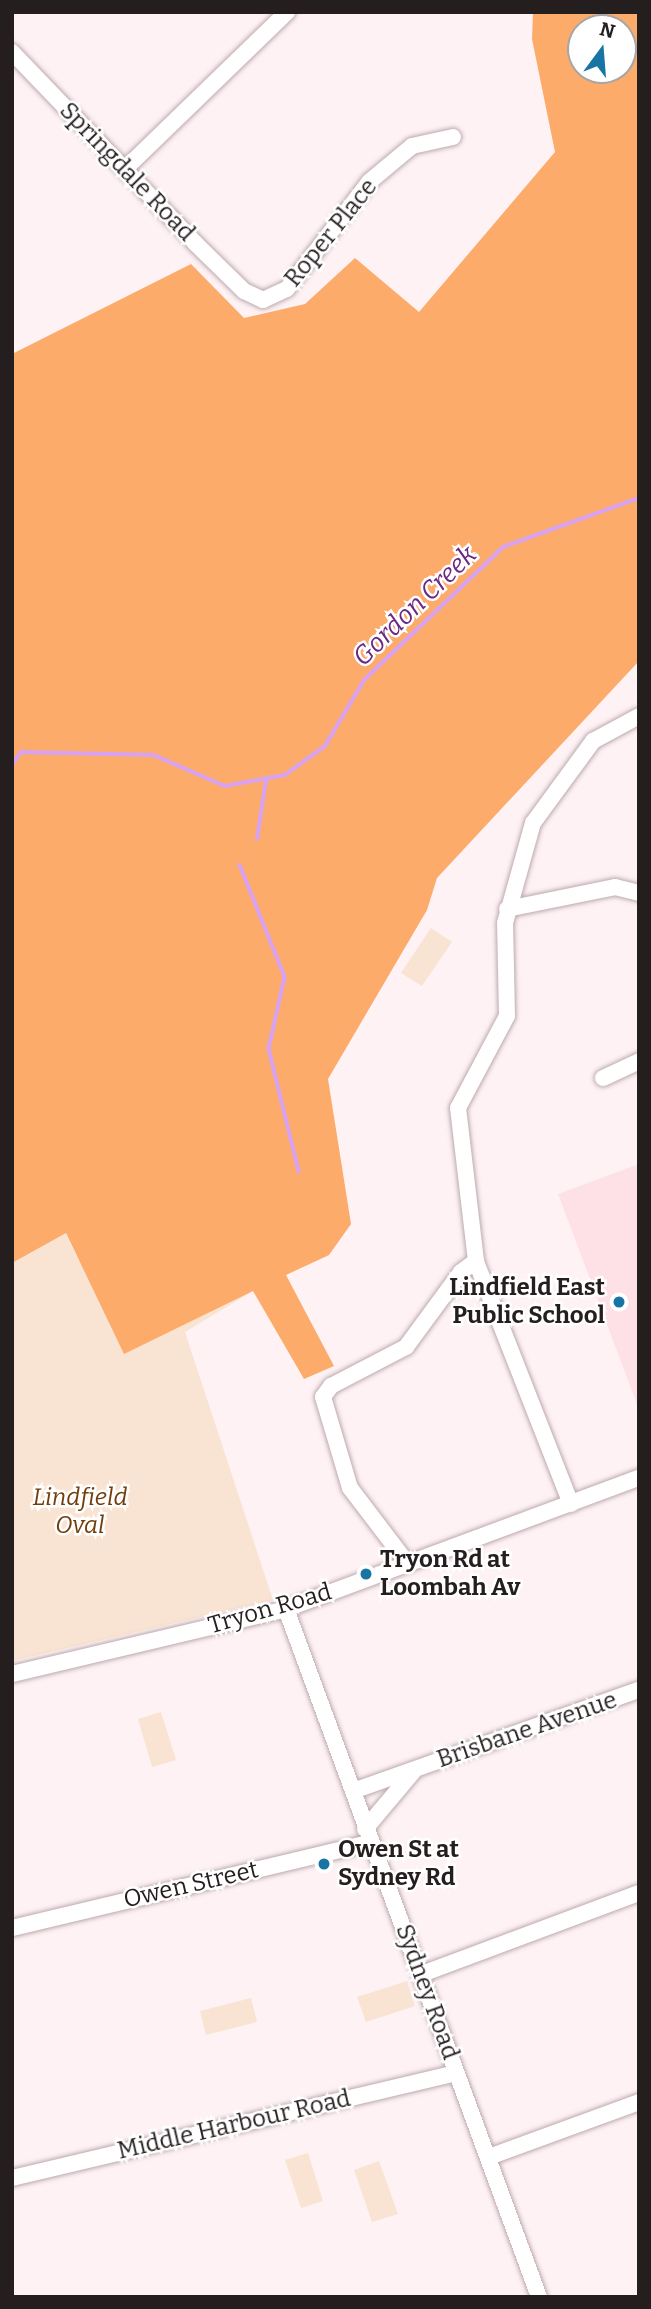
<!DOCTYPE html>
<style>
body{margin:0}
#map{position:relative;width:651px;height:2309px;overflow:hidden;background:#fef2f4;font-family:Bitter,serif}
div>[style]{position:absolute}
.built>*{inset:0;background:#fee1e6}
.green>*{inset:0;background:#f9e3d2}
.forest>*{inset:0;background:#fcab6b}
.stream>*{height:3.5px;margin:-1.75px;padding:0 1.75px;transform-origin:1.75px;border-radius:1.75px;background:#d8a2f2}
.roads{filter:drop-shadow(0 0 2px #bdaaad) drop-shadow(0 0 2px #bdaaad)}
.minor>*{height:16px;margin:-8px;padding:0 8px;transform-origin:8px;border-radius:8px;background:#fff}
.dots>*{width:19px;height:19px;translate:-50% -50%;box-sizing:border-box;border:4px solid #fff;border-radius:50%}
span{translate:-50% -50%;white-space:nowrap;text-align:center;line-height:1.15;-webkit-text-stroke:5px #fff;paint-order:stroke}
.street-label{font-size:24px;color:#251e1f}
.poi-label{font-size:24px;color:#251e1f;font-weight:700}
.right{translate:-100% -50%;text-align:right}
.left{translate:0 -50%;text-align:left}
.park-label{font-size:24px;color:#713e0b;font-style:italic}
.water-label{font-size:26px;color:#6a2885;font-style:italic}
.frame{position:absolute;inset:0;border:14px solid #251e1f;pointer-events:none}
.north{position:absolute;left:567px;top:14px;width:70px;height:70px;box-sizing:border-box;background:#fff;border:2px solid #a8a5a5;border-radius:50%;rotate:16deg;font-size:19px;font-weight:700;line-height:28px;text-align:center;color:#251e1f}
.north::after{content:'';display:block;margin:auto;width:24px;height:32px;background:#1875a3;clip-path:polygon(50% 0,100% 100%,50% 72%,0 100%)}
</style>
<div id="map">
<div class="built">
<i style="clip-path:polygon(639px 1164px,639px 1410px,558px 1194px)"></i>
</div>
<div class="green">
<i style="clip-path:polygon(431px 928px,452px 942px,422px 986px,401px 973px)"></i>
<i style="clip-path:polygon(65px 1232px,79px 1261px,253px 1291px,185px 1332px,273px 1600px,12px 1661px,12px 1263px)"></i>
<i style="clip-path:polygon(161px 1712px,176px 1760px,152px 1767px,138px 1719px)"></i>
<i style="clip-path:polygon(407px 1981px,415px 2006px,366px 2022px,357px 1997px)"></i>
<i style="clip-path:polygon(251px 1998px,257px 2022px,206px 2035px,200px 2011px)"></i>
<i style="clip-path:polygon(308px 2153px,323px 2201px,301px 2208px,285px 2160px)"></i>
<i style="clip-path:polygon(379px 2161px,398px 2214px,372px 2222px,354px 2170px)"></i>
</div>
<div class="forest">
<i style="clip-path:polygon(evenodd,533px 12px,639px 12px,639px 661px,437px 878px,427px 910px,328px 1079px,351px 1224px,329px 1255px,286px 1275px,334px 1366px,304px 1379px,253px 1291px,124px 1354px,66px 1233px,12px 1263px,12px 354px,191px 264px,244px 318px,305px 304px,355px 258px,419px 312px,555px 152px,532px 39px,533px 12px,581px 28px,623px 28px,623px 70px,581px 70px,581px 28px)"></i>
</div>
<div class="stream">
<i style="left:12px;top:765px;width:16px;rotate:-55deg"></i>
<i style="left:21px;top:752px;width:133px;rotate:1.3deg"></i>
<i style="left:154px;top:755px;width:77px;rotate:23.6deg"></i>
<i style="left:225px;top:786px;width:61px;rotate:-10.4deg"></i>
<i style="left:285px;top:775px;width:49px;rotate:-35.9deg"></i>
<i style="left:325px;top:746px;width:77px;rotate:-59.4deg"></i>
<i style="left:364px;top:680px;width:192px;rotate:-43.7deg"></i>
<i style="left:503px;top:547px;width:145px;rotate:-19.8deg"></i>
<i style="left:257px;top:839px;width:60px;rotate:-81.3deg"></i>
<i style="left:240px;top:865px;width:121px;rotate:68.1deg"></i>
<i style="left:285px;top:977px;width:74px;rotate:102.5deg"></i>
<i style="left:269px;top:1049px;width:126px;rotate:76.2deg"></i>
</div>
<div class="roads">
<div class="minor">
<i style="left:12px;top:52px;width:265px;rotate:46.2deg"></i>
<i style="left:195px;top:243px;width:69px;rotate:44.4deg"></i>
<i style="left:244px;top:291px;width:21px;rotate:25deg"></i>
<i style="left:263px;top:300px;width:26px;rotate:-25deg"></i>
<i style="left:287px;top:289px;width:135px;rotate:-52.5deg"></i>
<i style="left:369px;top:182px;width:56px;rotate:-39.9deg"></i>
<i style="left:412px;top:146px;width:42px;rotate:-12.4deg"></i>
<i style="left:125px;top:169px;width:226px;rotate:-44.1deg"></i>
<i style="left:507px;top:909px;width:110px;rotate:-11.5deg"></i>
<i style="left:615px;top:887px;width:25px;rotate:14deg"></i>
<i style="left:603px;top:1078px;width:40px;rotate:-25deg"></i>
<i style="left:571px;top:1504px;width:261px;rotate:-111.4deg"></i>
<i style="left:476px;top:1261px;width:154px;rotate:-96.7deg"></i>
<i style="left:458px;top:1108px;width:104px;rotate:-62deg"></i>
<i style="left:507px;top:1016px;width:93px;rotate:-91.2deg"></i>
<i style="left:505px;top:923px;width:104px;rotate:-74.4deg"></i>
<i style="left:533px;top:823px;width:102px;rotate:-53.8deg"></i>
<i style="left:593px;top:741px;width:52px;rotate:-28.5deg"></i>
<i style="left:408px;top:1564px;width:96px;rotate:-127.3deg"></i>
<i style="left:350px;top:1488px;width:95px;rotate:-106.5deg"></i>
<i style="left:323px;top:1397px;width:14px;rotate:-54deg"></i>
<i style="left:331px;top:1386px;width:85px;rotate:-27.5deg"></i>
<i style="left:406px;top:1347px;width:93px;rotate:-53.7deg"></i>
<i style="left:461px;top:1272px;width:19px;rotate:-36deg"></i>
<i style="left:286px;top:1609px;width:733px;rotate:69.81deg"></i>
<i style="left:12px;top:1674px;width:282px;rotate:-13.3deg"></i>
<i style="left:286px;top:1609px;width:377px;rotate:-20.4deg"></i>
<i style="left:353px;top:1791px;width:303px;rotate:-19.5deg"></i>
<i style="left:365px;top:1829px;width:75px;rotate:-49.9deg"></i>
<i style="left:12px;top:1928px;width:368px;rotate:-13.4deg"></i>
<i style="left:422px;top:1974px;width:232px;rotate:-20.5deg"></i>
<i style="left:489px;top:2157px;width:160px;rotate:-20.1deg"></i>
<i style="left:12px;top:2178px;width:456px;rotate:-13.3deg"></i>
</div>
</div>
<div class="dots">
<i style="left:619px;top:1302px;background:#1875a3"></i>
<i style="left:366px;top:1574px;background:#1875a3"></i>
<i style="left:324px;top:1864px;background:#1875a3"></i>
</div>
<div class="street-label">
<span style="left:127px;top:172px;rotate:46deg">Springdale Road</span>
<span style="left:331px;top:233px;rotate:-51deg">Roper Place</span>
<span style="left:270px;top:1609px;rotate:-16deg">Tryon Road</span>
<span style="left:527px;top:1730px;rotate:-19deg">Brisbane Avenue</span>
<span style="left:191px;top:1885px;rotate:-13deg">Owen Street</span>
<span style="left:427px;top:1992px;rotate:70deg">Sydney Road</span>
<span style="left:234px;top:2125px;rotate:-13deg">Middle Harbour Road</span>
</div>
<div class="poi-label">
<span class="right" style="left:605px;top:1302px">Lindfield East<br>Public School</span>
<span class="left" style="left:380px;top:1574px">Tryon Rd at<br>Loombah Av</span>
<span class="left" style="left:338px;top:1864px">Owen St at<br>Sydney Rd</span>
</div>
<div class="park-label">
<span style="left:80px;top:1512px">Lindfield<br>Oval</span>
</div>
<div class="water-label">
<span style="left:415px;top:606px;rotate:-44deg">Gordon Creek</span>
</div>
<div class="frame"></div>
<div class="north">N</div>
</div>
